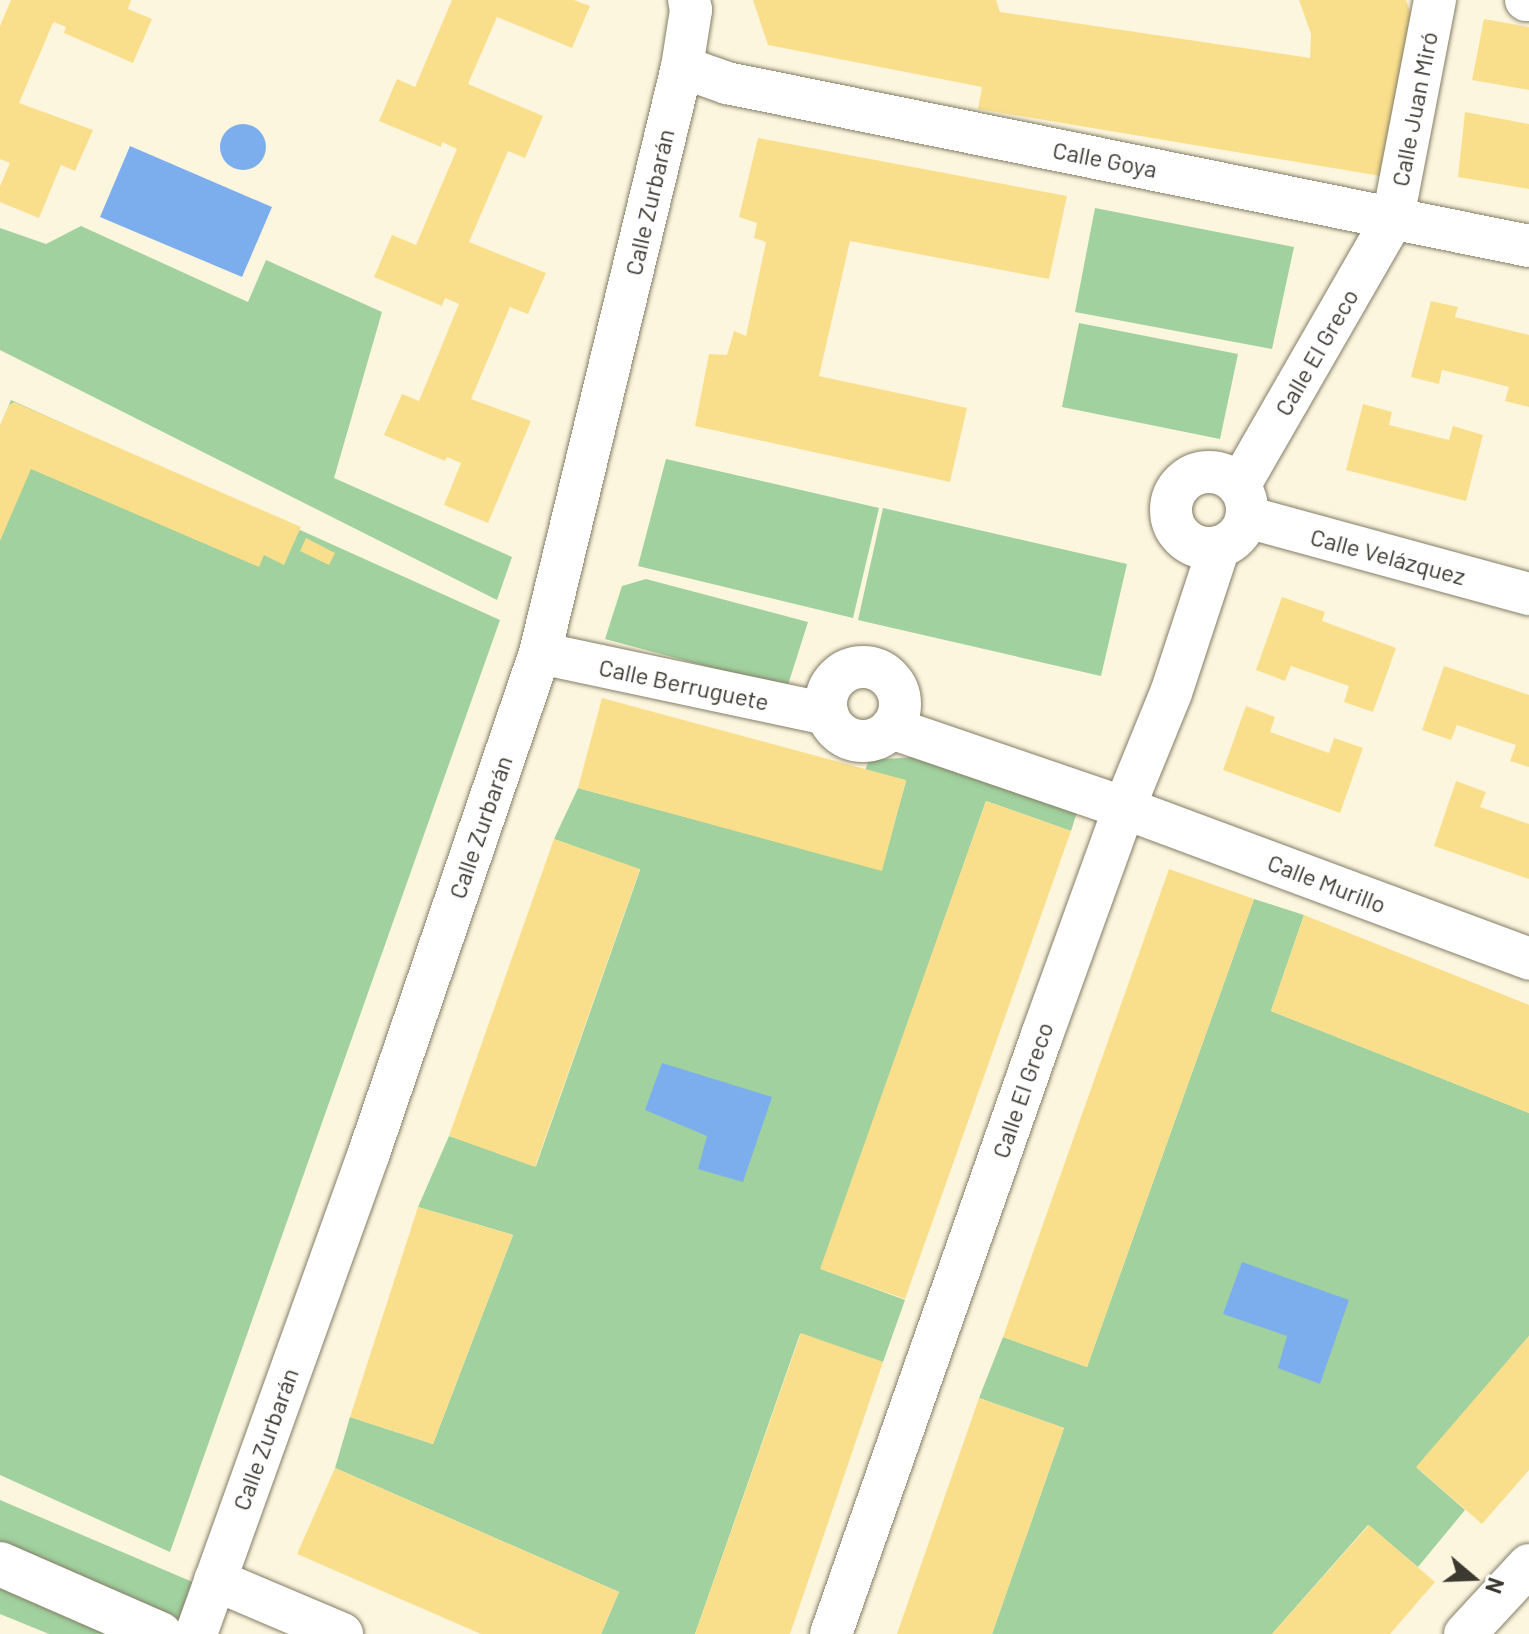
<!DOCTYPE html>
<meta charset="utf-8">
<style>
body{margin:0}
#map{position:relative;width:1529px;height:1634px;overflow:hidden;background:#fdf6de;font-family:Barlow,sans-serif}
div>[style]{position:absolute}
.green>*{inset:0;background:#a0d19e}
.water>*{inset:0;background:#7caeee}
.round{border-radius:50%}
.building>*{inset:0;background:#f9df8c}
.roads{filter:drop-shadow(0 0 2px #837d68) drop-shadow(0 0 2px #837d68)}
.minor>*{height:42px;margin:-21px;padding:0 21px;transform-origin:21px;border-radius:21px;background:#fff}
.minor>.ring{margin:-21px;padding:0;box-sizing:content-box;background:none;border:42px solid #fff;border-radius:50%}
.major>*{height:44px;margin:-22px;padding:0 22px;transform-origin:22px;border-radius:22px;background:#fff}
span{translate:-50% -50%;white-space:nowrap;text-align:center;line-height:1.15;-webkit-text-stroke:7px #fff;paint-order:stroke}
.street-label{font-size:24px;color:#3c3930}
.north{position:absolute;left:1433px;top:1538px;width:80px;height:80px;-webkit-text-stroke:6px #fff;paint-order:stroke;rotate:109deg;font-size:22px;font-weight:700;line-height:32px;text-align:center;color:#3c3930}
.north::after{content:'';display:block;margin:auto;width:28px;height:36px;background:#3c3930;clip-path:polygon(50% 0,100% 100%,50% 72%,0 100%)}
</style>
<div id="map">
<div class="green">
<i style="clip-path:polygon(1095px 208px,1294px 247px,1272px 349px,1075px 312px)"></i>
<i style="clip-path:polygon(81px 226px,248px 302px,266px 260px,382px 312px,334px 478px,512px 557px,497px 600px,0 350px,0 228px,46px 244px)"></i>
<i style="clip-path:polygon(1079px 323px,1238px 354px,1220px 439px,1062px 407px)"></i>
<i style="clip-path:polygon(11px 400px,500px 620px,170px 1552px,0 1475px,0 426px)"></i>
<i style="clip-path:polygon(666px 459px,879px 508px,853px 618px,638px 566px)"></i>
<i style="clip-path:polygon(883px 508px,1127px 564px,1101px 676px,858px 620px)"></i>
<i style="clip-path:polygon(646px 579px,808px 622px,787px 688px,605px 639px,622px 586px)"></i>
<i style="clip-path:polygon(915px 757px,1078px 809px,1071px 831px,986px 801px,821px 1269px,905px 1300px,883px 1362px,800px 1334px,695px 1634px,601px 1634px,619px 1592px,335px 1468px,350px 1417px,433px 1444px,513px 1235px,418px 1207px,449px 1136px,536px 1166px,640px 870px,554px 839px,578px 788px,881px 870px,906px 781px,865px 770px,869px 760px)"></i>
<i style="clip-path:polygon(1254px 899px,1304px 915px,1271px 1011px,1529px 1113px,1529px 1336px,1417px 1468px,1465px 1510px,1418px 1567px,1368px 1525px,1272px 1634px,992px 1634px,1064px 1428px,979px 1398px,1003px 1337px,1087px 1367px)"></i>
<i style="clip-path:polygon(0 1500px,195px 1583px,172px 1634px,49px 1634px,0 1614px)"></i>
</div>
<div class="water">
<i class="round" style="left:220px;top:124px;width:46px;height:46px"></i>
<i style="clip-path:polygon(130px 146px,272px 207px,242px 277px,100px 217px)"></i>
<i style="clip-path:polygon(662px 1063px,772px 1097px,743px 1182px,698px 1169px,707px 1136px,645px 1110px)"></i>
<i style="clip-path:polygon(1242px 1262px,1349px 1300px,1320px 1384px,1278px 1368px,1287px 1336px,1223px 1314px)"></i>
</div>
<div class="building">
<i style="clip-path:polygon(11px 0,131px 0,128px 9px,152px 19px,133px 63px,64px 33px,66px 27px,54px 22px,52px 25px,19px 103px,93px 130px,75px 171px,61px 165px,39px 218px,0 202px,0 186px,10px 163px,0 159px,0 26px)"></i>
<i style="clip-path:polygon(452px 0,574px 0,590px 6px,572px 48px,497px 17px,468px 84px,543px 116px,525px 158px,508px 151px,469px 242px,546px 273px,528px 314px,510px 307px,471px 399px,531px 421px,488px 523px,444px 505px,461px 463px,447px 457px,445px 461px,384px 435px,402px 394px,419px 401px,459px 304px,445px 298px,442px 306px,374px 277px,392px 235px,416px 245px,457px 149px,442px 142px,441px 147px,379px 121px,397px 79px,415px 87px)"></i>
<i style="clip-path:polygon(753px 0,996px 0,1000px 12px,1310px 58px,1311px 34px,1299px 0,1406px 0,1414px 23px,1381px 176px,978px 109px,982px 87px,768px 45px)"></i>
<i style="clip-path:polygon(1484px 19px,1529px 27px,1529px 90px,1472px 80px)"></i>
<i style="clip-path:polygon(1465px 112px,1529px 124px,1529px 189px,1458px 177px)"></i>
<i style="clip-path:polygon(758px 138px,1067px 196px,1049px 279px,850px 241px,819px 376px,967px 408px,950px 482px,695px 426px,709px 354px,727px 355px,734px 331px,746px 336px,766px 242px,754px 238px,757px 223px,739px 217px)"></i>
<i style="clip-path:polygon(1431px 301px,1458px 307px,1455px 317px,1529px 335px,1529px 407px,1505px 401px,1509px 387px,1475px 378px,1442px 370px,1439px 384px,1411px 377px)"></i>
<i style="clip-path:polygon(14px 402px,301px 527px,284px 565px,264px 555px,259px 567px,31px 469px,0 541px,0 425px,9px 405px)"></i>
<i style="clip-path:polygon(1363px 404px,1392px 412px,1389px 425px,1449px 440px,1453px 426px,1483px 435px,1466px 501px,1346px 470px)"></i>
<i style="clip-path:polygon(306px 538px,335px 553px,329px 565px,300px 551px)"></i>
<i style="clip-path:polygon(1282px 597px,1325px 612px,1322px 621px,1396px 648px,1373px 712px,1344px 702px,1349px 686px,1291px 666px,1285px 681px,1256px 670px)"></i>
<i style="clip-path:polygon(1444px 666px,1529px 695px,1529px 767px,1510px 761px,1516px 745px,1457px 725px,1451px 740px,1422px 730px)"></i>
<i style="clip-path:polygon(602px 698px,906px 780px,882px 871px,578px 788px)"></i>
<i style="clip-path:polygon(1246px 706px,1275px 717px,1270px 732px,1329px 753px,1334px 738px,1363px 748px,1340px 813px,1223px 770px)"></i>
<i style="clip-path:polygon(1456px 781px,1486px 792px,1480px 807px,1529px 824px,1529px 879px,1434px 846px)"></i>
<i style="clip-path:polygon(986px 801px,1071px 831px,905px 1299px,820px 1269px)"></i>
<i style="clip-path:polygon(554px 839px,640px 869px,535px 1167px,449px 1136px)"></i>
<i style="clip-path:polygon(1169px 869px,1254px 899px,1087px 1367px,1003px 1337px)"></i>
<i style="clip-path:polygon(1304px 915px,1529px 1005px,1529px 1113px,1271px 1011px)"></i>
<i style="clip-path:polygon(418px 1207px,513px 1235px,433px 1444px,350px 1417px)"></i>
<i style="clip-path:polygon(801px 1333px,883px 1362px,790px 1634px,695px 1634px)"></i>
<i style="clip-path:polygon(1529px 1336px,1529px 1470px,1482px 1524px,1416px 1467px)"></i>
<i style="clip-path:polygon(979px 1398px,1064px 1428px,992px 1634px,897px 1634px)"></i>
<i style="clip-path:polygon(335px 1468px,619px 1592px,601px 1634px,481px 1634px,297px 1554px)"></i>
<i style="clip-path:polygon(1369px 1525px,1435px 1582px,1390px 1634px,1272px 1634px)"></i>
</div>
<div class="roads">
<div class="minor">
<i style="left:1526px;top:0;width:3px"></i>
<i style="left:682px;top:67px;width:48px;rotate:19.6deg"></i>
<i style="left:727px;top:83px;width:818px;rotate:11.49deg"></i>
<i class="ring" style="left:1171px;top:472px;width:34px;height:34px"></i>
<i style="left:1239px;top:486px;width:309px;rotate:-60.1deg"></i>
<i style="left:1393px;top:218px;width:222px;rotate:-79.1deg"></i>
<i style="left:1247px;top:517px;width:292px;rotate:15.3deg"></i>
<i style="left:540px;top:653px;width:294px;rotate:12deg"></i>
<i class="ring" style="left:826px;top:667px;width:32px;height:32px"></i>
<i style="left:891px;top:728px;width:246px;rotate:18.9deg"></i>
<i style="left:1124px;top:808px;width:432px;rotate:20.4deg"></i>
<i style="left:215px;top:1580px;width:138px;rotate:23deg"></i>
<i style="left:196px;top:1634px;width:511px;rotate:-70.22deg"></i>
<i style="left:369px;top:1153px;width:528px;rotate:-71.12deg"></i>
<i style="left:540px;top:653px;width:603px;rotate:-76.38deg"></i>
<i style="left:682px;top:67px;width:58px;rotate:-81deg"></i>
<i style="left:691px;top:10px;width:10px;rotate:-101deg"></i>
<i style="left:831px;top:1634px;width:635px;rotate:-70.59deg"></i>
<i style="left:1042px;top:1035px;width:241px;rotate:-70.1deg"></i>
<i style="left:1124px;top:808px;width:124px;rotate:-67.8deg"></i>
<i style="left:1171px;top:693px;width:154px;rotate:-71.8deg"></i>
<i style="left:1465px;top:1634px;width:94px;rotate:-47.2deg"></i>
</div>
<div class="major">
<i style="left:0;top:1564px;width:175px;rotate:23.6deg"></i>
</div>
</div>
<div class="street-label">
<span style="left:1414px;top:109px;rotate:-79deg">Calle Juan Miró</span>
<span style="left:1105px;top:159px;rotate:11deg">Calle Goya</span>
<span style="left:649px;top:202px;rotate:-77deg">Calle Zurbarán</span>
<span style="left:1316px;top:352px;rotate:-60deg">Calle El Greco</span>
<span style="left:1388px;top:556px;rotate:15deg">Calle Velázquez</span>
<span style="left:684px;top:684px;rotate:12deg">Calle Berruguete</span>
<span style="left:480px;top:827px;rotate:-71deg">Calle Zurbarán</span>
<span style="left:1327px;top:883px;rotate:21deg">Calle Murillo</span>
<span style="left:1022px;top:1090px;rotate:-71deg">Calle El Greco</span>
<span style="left:265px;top:1439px;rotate:-70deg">Calle Zurbarán</span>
</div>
<div class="north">N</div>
</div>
